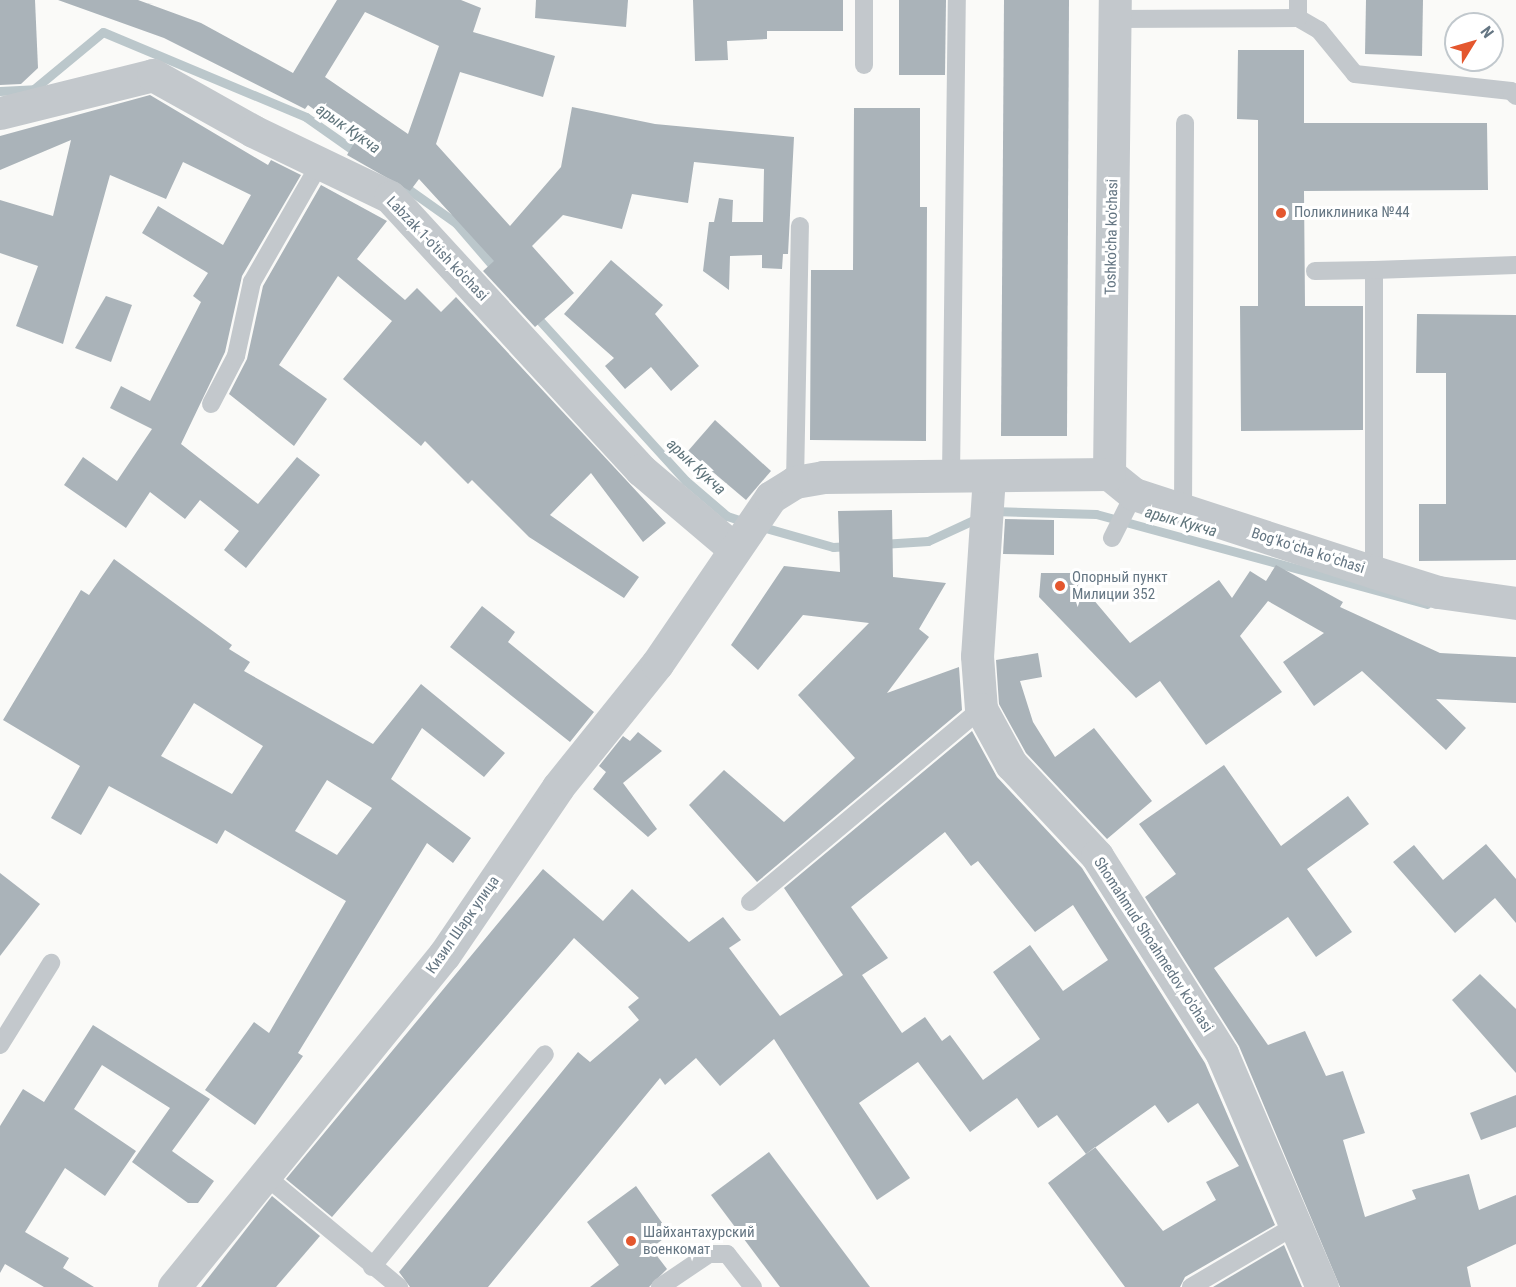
<!DOCTYPE html>
<meta charset="utf-8">
<style>
body{margin:0}
#map{position:relative;width:1516px;height:1287px;overflow:hidden;background:#fafaf8;font-family:"Roboto Condensed",sans-serif}
div>[style]{position:absolute}
.stream>*{height:9px;margin:-4.5px;padding:0 4.5px;transform-origin:4.5px;border-radius:4.5px;background:#bbc7cb}
.building>*{inset:0;background:#aab3b9}
.lane>*{height:18px;margin:-9px;padding:0 9px;transform-origin:9px;border-radius:9px;background:#c3c8cc}
.street>*{height:33px;margin:-16.5px;padding:0 16.5px;transform-origin:16.5px;border-radius:16.5px;background:#c3c8cc}
.dots>*{width:16px;height:16px;translate:-50% -50%;box-sizing:border-box;border:3px solid #fff;border-radius:50%}
span{translate:-50% -50%;white-space:nowrap;text-align:center;line-height:1.15;-webkit-text-stroke:6px #fff;paint-order:stroke}
.poi-label{font-size:15px;color:#657683}
.left{translate:0 -50%;text-align:left}
.street-label{font-size:15px;color:#657683}
.water-label{font-size:16px;color:#60757c;font-style:italic}
.north{position:absolute;left:1444px;top:12px;width:60px;height:60px;box-sizing:border-box;background:#fff;border:2px solid #c1c8cd;border-radius:50%;rotate:53deg;font-size:16px;font-weight:700;line-height:24px;text-align:center;color:#657683}
.north::after{content:'';display:block;margin:auto;width:21px;height:27px;background:#e4572e;clip-path:polygon(50% 0,100% 100%,50% 72%,0 100%)}
</style>
<div id="map">
<div class="stream">
<i style="left:0;top:91px;width:34px;rotate:-3deg"></i>
<i style="left:34px;top:89px;width:89px;rotate:-39.6deg"></i>
<i style="left:103px;top:32px;width:220px;rotate:22.7deg"></i>
<i style="left:306px;top:117px;width:66px;rotate:35.1deg"></i>
<i style="left:401px;top:184px;width:67px;rotate:35.3deg"></i>
<i style="left:456px;top:223px;width:66px;rotate:49.3deg"></i>
<i style="left:533px;top:313px;width:227px;rotate:47.7deg"></i>
<i style="left:686px;top:481px;width:54px;rotate:40.5deg"></i>
<i style="left:727px;top:516px;width:20px;rotate:18deg"></i>
<i style="left:992px;top:511px;width:104px;rotate:1.7deg"></i>
<i style="left:1096px;top:514px;width:343px;rotate:15.2deg"></i>
<i style="left:759px;top:526px;width:77px;rotate:15.8deg"></i>
<i style="left:833px;top:547px;width:17px;rotate:-3deg"></i>
<i style="left:882px;top:544px;width:46px;rotate:-3.7deg"></i>
<i style="left:928px;top:541px;width:57px;rotate:-24.8deg"></i>
</div>
<div class="building">
<i style="clip-path:polygon(0 0,35px 0,38px 68px,21px 84px,0 85px)"></i>
<i style="clip-path:polygon(evenodd,58px 0,138px 0,201px 23px,293px 73px,337px 0,461px 0,481px 8px,473px 32px,555px 56px,543px 97px,460px 72px,436px 144px,510px 226px,561px 167px,572px 107px,655px 124px,794px 137px,788px 254px,783px 254px,782px 269px,762px 268px,762px 255px,730px 256px,729px 290px,703px 271px,709px 222px,714px 222px,719px 198px,733px 200px,732px 222px,763px 222px,764px 169px,694px 162px,688px 203px,632px 194px,622px 229px,563px 215px,532px 246px,574px 293px,535px 327px,483px 271px,494px 261px,419px 179px,410px 191px,347px 155px,356px 140px,308px 105px,305px 109px,164px 38px,58px 0,365px 12px,439px 46px,408px 134px,325px 77px,365px 12px)"></i>
<i style="clip-path:polygon(536px 0,628px 0,626px 27px,535px 18px)"></i>
<i style="clip-path:polygon(693px 0,843px 0,843px 31px,767px 31px,767px 39px,727px 41px,728px 60px,695px 61px)"></i>
<i style="clip-path:polygon(899px 0,946px 0,945px 75px,899px 75px)"></i>
<i style="clip-path:polygon(1004px 0,1069px 0,1067px 436px,1001px 436px)"></i>
<i style="clip-path:polygon(1366px 0,1423px 0,1422px 56px,1365px 54px)"></i>
<i style="clip-path:polygon(1238px 50px,1304px 50px,1304px 123px,1487px 123px,1488px 190px,1304px 191px,1305px 306px,1363px 306px,1363px 430px,1241px 431px,1240px 306px,1258px 306px,1258px 120px,1237px 119px)"></i>
<i style="clip-path:polygon(150px 95px,268px 165px,271px 160px,301px 175px,242px 276px,225px 352px,181px 444px,258px 504px,297px 457px,320px 475px,246px 568px,224px 550px,239px 531px,200px 500px,185px 519px,150px 492px,126px 528px,64px 485px,83px 457px,117px 481px,152px 429px,110px 408px,121px 386px,150px 401px,201px 302px,193px 296px,208px 273px,142px 233px,158px 206px,223px 245px,251px 195px,183px 162px,166px 199px,110px 175px,63px 344px,16px 326px,38px 266px,0 253px,0 200px,53px 216px,71px 140px,0 170px,0 136px)"></i>
<i style="clip-path:polygon(854px 108px,920px 108px,920px 207px,927px 207px,926px 441px,810px 440px,811px 270px,853px 270px)"></i>
<i style="clip-path:polygon(321px 185px,387px 221px,357px 259px,405px 300px,417px 288px,441px 312px,456px 297px,666px 523px,643px 542px,591px 473px,550px 515px,639px 577px,624px 598px,529px 537px,472px 480px,468px 484px,425px 441px,421px 446px,343px 379px,392px 321px,338px 276px,279px 365px,327px 399px,294px 446px,229px 394px,247px 359px,263px 286px)"></i>
<i style="clip-path:polygon(611px 260px,663px 305px,655px 314px,699px 366px,671px 391px,651px 367px,625px 389px,605px 366px,614px 358px,564px 314px)"></i>
<i style="clip-path:polygon(106px 296px,132px 305px,111px 362px,75px 348px)"></i>
<i style="clip-path:polygon(1417px 314px,1516px 315px,1516px 560px,1419px 561px,1419px 504px,1446px 504px,1446px 373px,1416px 373px)"></i>
<i style="clip-path:polygon(715px 420px,771px 471px,746px 500px,688px 451px)"></i>
<i style="clip-path:polygon(892px 510px,893px 577px,946px 583px,919px 629px,929px 637px,887px 693px,959px 667px,962px 710px,757px 882px,689px 805px,724px 770px,784px 822px,855px 758px,798px 695px,869px 623px,803px 615px,758px 670px,731px 645px,784px 566px,840px 572px,838px 511px)"></i>
<i style="clip-path:polygon(1005px 519px,1054px 520px,1054px 555px,1003px 554px)"></i>
<i style="clip-path:polygon(evenodd,114px 559px,232px 645px,229px 649px,250px 662px,244px 671px,373px 744px,421px 684px,505px 753px,484px 777px,422px 728px,391px 779px,471px 838px,453px 863px,427px 843px,298px 1053px,303px 1056px,255px 1125px,205px 1090px,254px 1022px,269px 1033px,346px 901px,225px 830px,217px 844px,109px 786px,81px 835px,51px 818px,80px 766px,3px 720px,81px 590px,89px 595px,114px 559px,194px 703px,263px 746px,232px 794px,161px 756px,194px 703px,114px 559px,327px 780px,372px 808px,337px 855px,295px 831px,327px 780px)"></i>
<i style="clip-path:polygon(1276px 565px,1343px 602px,1340px 607px,1440px 653px,1516px 657px,1516px 703px,1436px 699px,1466px 728px,1446px 750px,1362px 671px,1314px 706px,1283px 662px,1324px 633px,1268px 601px,1240px 636px,1282px 692px,1206px 745px,1160px 681px,1136px 698px,1039px 597px,1041px 573px,1071px 573px,1130px 643px,1219px 580px,1232px 598px,1250px 571px,1266px 581px)"></i>
<i style="clip-path:polygon(482px 606px,515px 632px,508px 642px,594px 712px,570px 742px,450px 647px)"></i>
<i style="clip-path:polygon(1038px 653px,1042px 677px,1020px 681px,1033px 722px,1055px 757px,1094px 728px,1152px 801px,1107px 839px,1026px 753px,999px 704px,996px 660px)"></i>
<i style="clip-path:polygon(evenodd,972px 731px,997px 777px,1082px 868px,1205px 1063px,1275px 1225px,1185px 1277px,1180px 1287px,1125px 1287px,1048px 1183px,1095px 1147px,1163px 1231px,1216px 1200px,1206px 1182px,1239px 1166px,1198px 1103px,1168px 1123px,1155px 1105px,1086px 1154px,1057px 1115px,1038px 1128px,1017px 1098px,970px 1132px,918px 1062px,859px 1103px,910px 1178px,877px 1200px,774px 1039px,720px 1086px,696px 1058px,665px 1085px,660px 1078px,488px 1287px,410px 1287px,399px 1272px,578px 1052px,590px 1062px,639px 1020px,628px 1007px,639px 998px,574px 938px,332px 1217px,286px 1179px,543px 869px,603px 921px,632px 889px,689px 942px,723px 917px,741px 940px,729px 948px,780px 1016px,843px 975px,784px 888px,972px 731px,945px 832px,971px 866px,978px 861px,1035px 932px,1073px 905px,1108px 960px,1063px 991px,1030px 945px,993px 972px,1040px 1039px,983px 1080px,950px 1035px,942px 1041px,925px 1017px,902px 1033px,862px 975px,888px 958px,851px 907px,945px 832px)"></i>
<i style="clip-path:polygon(638px 732px,662px 751px,623px 783px,657px 829px,648px 837px,593px 789px,606px 772px,599px 766px,623px 736px,630px 741px)"></i>
<i style="clip-path:polygon(1224px 765px,1281px 846px,1348px 796px,1369px 824px,1307px 869px,1352px 932px,1316px 957px,1288px 917px,1214px 968px,1268px 1045px,1305px 1031px,1326px 1076px,1343px 1071px,1365px 1133px,1343px 1140px,1365px 1217px,1416px 1199px,1412px 1190px,1469px 1174px,1479px 1210px,1516px 1195px,1516px 1244px,1467px 1267px,1471px 1287px,1340px 1287px,1239px 1046px,1145px 897px,1176px 874px,1139px 824px)"></i>
<i style="clip-path:polygon(1486px 844px,1516px 879px,1516px 923px,1495px 898px,1455px 933px,1393px 862px,1414px 845px,1443px 880px)"></i>
<i style="clip-path:polygon(0 873px,40px 904px,0 956px)"></i>
<i style="clip-path:polygon(1480px 974px,1516px 1009px,1516px 1073px,1452px 1000px)"></i>
<i style="clip-path:polygon(93px 1025px,210px 1099px,172px 1151px,214px 1181px,198px 1203px,188px 1203px,132px 1162px,170px 1108px,102px 1065px,74px 1109px,136px 1151px,105px 1196px,65px 1168px,25px 1232px,69px 1258px,63px 1268px,94px 1287px,44px 1287px,5px 1264px,0 1273px,0 1126px,23px 1089px,44px 1102px)"></i>
<i style="clip-path:polygon(1516px 1095px,1516px 1127px,1481px 1140px,1470px 1113px)"></i>
<i style="clip-path:polygon(769px 1152px,870px 1287px,780px 1287px,711px 1195px)"></i>
<i style="clip-path:polygon(636px 1186px,670px 1234px,651px 1248px,667px 1269px,649px 1287px,590px 1287px,619px 1265px,587px 1222px)"></i>
<i style="clip-path:polygon(272px 1196px,320px 1236px,276px 1287px,201px 1287px)"></i>
<i style="clip-path:polygon(1284px 1245px,1302px 1287px,1213px 1287px)"></i>
</div>
<div class="lane">
<i style="left:1298px;top:18px;width:24px;rotate:30deg"></i>
<i style="left:1319px;top:30px;width:57px;rotate:50.7deg"></i>
<i style="left:1355px;top:74px;width:157px;rotate:6.2deg"></i>
<i style="left:1511px;top:91px;width:7px;rotate:45deg"></i>
<i style="left:1114px;top:19px;width:184px;rotate:-0.3deg"></i>
<i style="left:1298px;top:18px;width:18px;rotate:-90deg"></i>
<i style="left:864px;top:65px;width:65px;rotate:-90deg"></i>
<i style="left:1315px;top:271px;width:59px;rotate:-1deg"></i>
<i style="left:211px;top:404px;width:54px;rotate:-62.5deg"></i>
<i style="left:236px;top:356px;width:76px;rotate:-77.8deg"></i>
<i style="left:252px;top:282px;width:141px;rotate:-60.2deg"></i>
<i style="left:951px;top:476px;width:476px;rotate:-89.3deg"></i>
<i style="left:795px;top:482px;width:256px;rotate:-88.9deg"></i>
<i style="left:1183px;top:510px;width:387px;rotate:-89.7deg"></i>
<i style="left:1112px;top:538px;width:49px;rotate:-63.4deg"></i>
<i style="left:1374px;top:572px;width:302px;rotate:-90deg"></i>
<i style="left:1374px;top:270px;width:142px;rotate:-2deg"></i>
<i style="left:750px;top:902px;width:301px;rotate:-39.9deg"></i>
<i style="left:0;top:1045px;width:97px;rotate:-58.1deg"></i>
<i style="left:263px;top:1174px;width:177px;rotate:39.7deg"></i>
<i style="left:372px;top:1267px;width:274px;rotate:-50.9deg"></i>
<i style="left:660px;top:1287px;width:59px;rotate:-34deg"></i>
<i style="left:709px;top:1254px;width:18px"></i>
<i style="left:727px;top:1254px;width:42px;rotate:51.8deg"></i>
<i style="left:1191px;top:1287px;width:124px;rotate:-30.5deg"></i>
</div>
<div class="street">
<i style="left:0;top:113px;width:158px;rotate:-13.9deg"></i>
<i style="left:153px;top:75px;width:115px;rotate:29.2deg"></i>
<i style="left:253px;top:131px;width:152px;rotate:25.7deg"></i>
<i style="left:390px;top:197px;width:371px;rotate:47.4deg"></i>
<i style="left:641px;top:470px;width:122px;rotate:40.3deg"></i>
<i style="left:1109px;top:474px;width:474px;rotate:-89.3deg"></i>
<i style="left:1109px;top:474px;width:32px;rotate:39deg"></i>
<i style="left:1134px;top:494px;width:252px;rotate:18deg"></i>
<i style="left:1374px;top:572px;width:67px;rotate:17.4deg"></i>
<i style="left:1438px;top:592px;width:79px;rotate:8deg"></i>
<i style="left:989px;top:476px;width:180px;rotate:93.8deg"></i>
<i style="left:977px;top:656px;width:53px;rotate:85.7deg"></i>
<i style="left:981px;top:709px;width:63px;rotate:61.4deg"></i>
<i style="left:1011px;top:764px;width:126px;rotate:46.9deg"></i>
<i style="left:1097px;top:856px;width:234px;rotate:57.7deg"></i>
<i style="left:1222px;top:1054px;width:254px;rotate:66.8deg"></i>
<i style="left:174px;top:1287px;width:428px;rotate:-50.9deg"></i>
<i style="left:444px;top:955px;width:203px;rotate:-55.8deg"></i>
<i style="left:558px;top:787px;width:158px;rotate:-51.2deg"></i>
<i style="left:657px;top:664px;width:202px;rotate:-55.7deg"></i>
<i style="left:771px;top:497px;width:28px;rotate:-32deg"></i>
<i style="left:795px;top:482px;width:28px;rotate:-10deg"></i>
<i style="left:823px;top:477px;width:286px;rotate:-0.6deg"></i>
</div>
<div class="dots">
<i style="left:1281px;top:213px;background:#e4572e"></i>
<i style="left:1060px;top:586px;background:#e4572e"></i>
<i style="left:631px;top:1241px;background:#e4572e"></i>
</div>
<div class="poi-label">
<span class="left" style="left:1294px;top:213px">Поликлиника №44</span>
<span class="left" style="left:1072px;top:586px">Опорный пункт<br>Милиции 352</span>
<span class="left" style="left:643px;top:1241px">Шайхантахурский<br>военкомат</span>
</div>
<div class="street-label">
<span style="left:1112px;top:237px;rotate:-89deg">Toshko'cha ko'chasi</span>
<span style="left:437px;top:249px;rotate:46deg">Labzak 1-o'tish ko'chasi</span>
<span style="left:1308px;top:551px;rotate:18deg">Bogʻkoʻcha koʻchasi</span>
<span style="left:463px;top:925px;rotate:-55deg">Кизил Шарк улица</span>
<span style="left:1153px;top:945px;rotate:57deg">Shomahmud Shoahmedov ko'chasi</span>
</div>
<div class="water-label">
<span style="left:348px;top:129px;rotate:35deg">арык Кукча</span>
<span style="left:696px;top:467px;rotate:43deg">арык Кукча</span>
<span style="left:1181px;top:522px;rotate:16deg">арык Кукча</span>
</div>
<div class="north">N</div>
</div>
